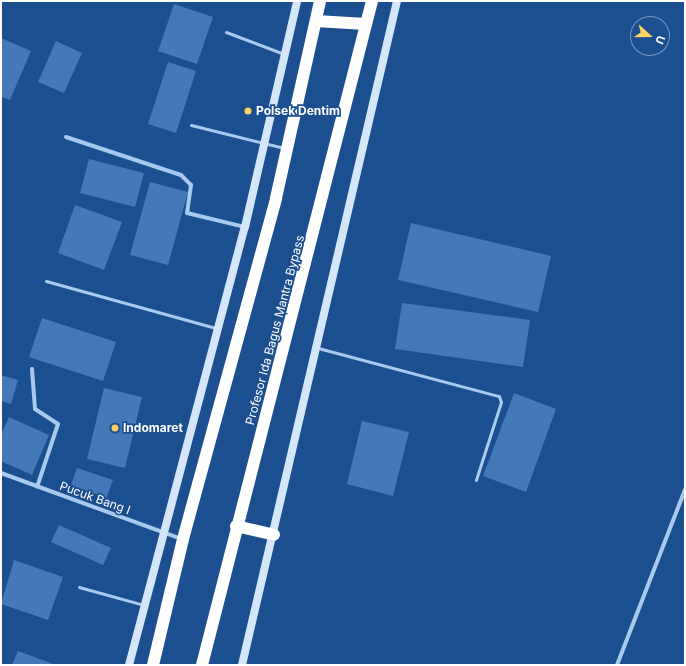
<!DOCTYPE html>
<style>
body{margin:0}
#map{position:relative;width:686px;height:666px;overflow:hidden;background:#1b4f8f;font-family:Inter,sans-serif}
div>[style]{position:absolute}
.building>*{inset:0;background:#4478b7}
.lane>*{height:3px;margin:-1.5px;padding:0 1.5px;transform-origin:1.5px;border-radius:1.5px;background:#a9c9ee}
.street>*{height:4px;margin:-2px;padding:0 2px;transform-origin:2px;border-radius:2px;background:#a9c9ee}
.secondary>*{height:8px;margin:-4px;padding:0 4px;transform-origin:4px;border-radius:4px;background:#d6e6fa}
.highway>*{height:12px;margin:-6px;padding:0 6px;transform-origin:6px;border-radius:6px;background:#fff}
.dots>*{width:11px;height:11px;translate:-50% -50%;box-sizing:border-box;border:2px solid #1b4f8f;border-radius:50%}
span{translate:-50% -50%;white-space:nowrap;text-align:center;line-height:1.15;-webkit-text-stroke:3.5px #1b4f8f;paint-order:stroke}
.poi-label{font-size:12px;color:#fff;font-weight:700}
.left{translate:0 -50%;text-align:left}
.street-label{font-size:12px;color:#fff}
.frame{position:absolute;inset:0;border:2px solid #fff;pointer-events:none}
.north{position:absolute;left:630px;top:16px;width:40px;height:40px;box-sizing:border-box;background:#1b4f8f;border:1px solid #7695bc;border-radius:50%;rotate:111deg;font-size:11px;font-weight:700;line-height:16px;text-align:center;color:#fff}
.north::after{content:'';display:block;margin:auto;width:14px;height:18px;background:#ffd166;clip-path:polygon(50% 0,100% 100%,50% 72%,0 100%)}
</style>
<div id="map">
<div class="building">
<i style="clip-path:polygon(174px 4px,213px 17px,197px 64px,158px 51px)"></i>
<i style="clip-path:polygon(1px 38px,31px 51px,10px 100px,1px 97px)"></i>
<i style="clip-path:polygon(56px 41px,82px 53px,64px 93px,38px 82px)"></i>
<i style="clip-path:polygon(168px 62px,196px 71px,176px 133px,148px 124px)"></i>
<i style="clip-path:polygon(89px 159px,144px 173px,135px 207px,80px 193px)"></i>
<i style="clip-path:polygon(150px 182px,188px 192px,168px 265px,130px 255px)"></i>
<i style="clip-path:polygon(75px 205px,122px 222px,104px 270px,58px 253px)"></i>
<i style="clip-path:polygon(411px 223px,551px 256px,538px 312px,398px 280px)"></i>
<i style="clip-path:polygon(402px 303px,530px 320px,523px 367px,395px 349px)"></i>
<i style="clip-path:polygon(42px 318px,116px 342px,103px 381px,29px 357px)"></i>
<i style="clip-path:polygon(1px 375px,18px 380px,11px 404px,1px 401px)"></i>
<i style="clip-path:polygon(104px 388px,142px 397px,125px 468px,87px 459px)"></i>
<i style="clip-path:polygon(514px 393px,556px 409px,526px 492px,483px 476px)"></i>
<i style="clip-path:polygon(9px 417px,49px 435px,32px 475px,1px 461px,1px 435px)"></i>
<i style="clip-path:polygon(362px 421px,409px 432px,393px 496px,347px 484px)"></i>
<i style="clip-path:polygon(77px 468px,113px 480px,106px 499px,70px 488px)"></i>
<i style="clip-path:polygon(59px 525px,111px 548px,103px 565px,51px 542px)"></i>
<i style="clip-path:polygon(14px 560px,63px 577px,48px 620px,1px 604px)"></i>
<i style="clip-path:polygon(18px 651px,56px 665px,12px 665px)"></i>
</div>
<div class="lane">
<i style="left:226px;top:32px;width:62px;rotate:20.8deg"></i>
<i style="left:191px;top:125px;width:96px;rotate:13.9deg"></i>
<i style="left:46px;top:281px;width:176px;rotate:15.5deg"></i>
<i style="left:318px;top:348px;width:187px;rotate:14.9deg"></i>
<i style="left:499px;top:396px;width:6px;rotate:72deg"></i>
<i style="left:501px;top:402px;width:82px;rotate:107.8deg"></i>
<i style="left:79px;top:587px;width:67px;rotate:15.5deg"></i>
</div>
<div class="street">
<i style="left:66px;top:137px;width:121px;rotate:18.3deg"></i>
<i style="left:181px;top:175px;width:14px;rotate:45deg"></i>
<i style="left:191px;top:185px;width:28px;rotate:98deg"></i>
<i style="left:187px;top:213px;width:60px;rotate:13.6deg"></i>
<i style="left:32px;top:369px;width:40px;rotate:85.7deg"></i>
<i style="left:35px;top:409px;width:27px;rotate:33deg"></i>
<i style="left:58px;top:424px;width:66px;rotate:108.4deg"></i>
<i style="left:1px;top:473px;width:192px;rotate:20.1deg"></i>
<i style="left:617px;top:665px;width:188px;rotate:-68.8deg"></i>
</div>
<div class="secondary">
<i style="left:129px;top:665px;width:453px;rotate:-75.2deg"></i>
<i style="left:245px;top:227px;width:232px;rotate:-77deg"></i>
<i style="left:242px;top:665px;width:682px;rotate:-76.86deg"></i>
</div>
<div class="highway">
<i style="left:316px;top:21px;width:50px;rotate:3.4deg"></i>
<i style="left:236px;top:526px;width:39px;rotate:13deg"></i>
<i style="left:153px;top:665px;width:130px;rotate:-76.6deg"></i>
<i style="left:183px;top:539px;width:353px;rotate:-74.7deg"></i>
<i style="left:276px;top:198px;width:202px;rotate:-77.4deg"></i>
<i style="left:202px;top:665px;width:685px;rotate:-75.64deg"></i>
</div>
<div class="dots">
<i style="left:248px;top:111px;background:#ffd166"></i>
<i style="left:115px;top:428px;background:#ffd166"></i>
</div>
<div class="poi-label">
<span class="left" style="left:256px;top:111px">Polsek Dentim</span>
<span class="left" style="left:123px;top:428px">Indomaret</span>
</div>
<div class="street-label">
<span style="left:275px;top:330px;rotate:-75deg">Profesor Ida Bagus Mantra Bypass</span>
<span style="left:95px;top:498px;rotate:20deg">Pucuk Bang I</span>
</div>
<div class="frame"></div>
<div class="north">U</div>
</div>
